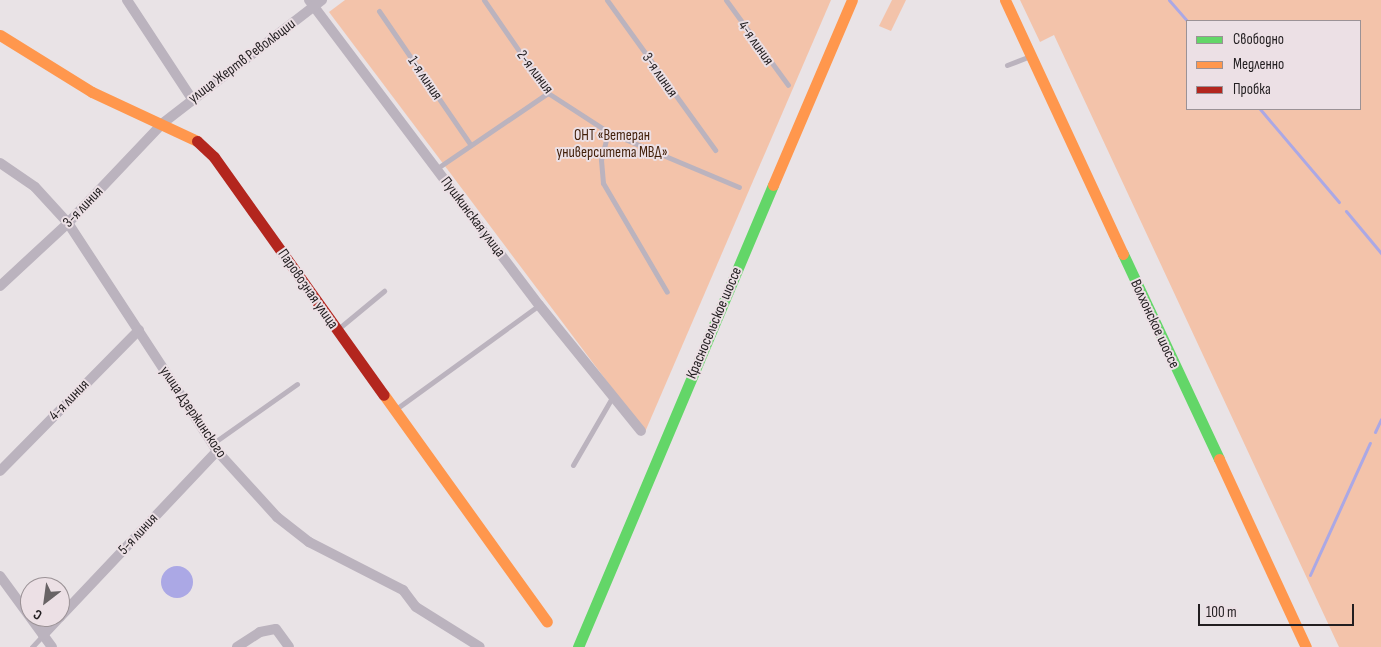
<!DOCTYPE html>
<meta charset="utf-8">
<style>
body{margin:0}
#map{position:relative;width:1381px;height:647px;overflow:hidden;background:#e9e3e6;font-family:"Sofia Sans Condensed",sans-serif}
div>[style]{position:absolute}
.green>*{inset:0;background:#f3c3aa}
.water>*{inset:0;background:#aba8e5}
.round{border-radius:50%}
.stream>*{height:3px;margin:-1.5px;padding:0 1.5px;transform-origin:1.5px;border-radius:1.5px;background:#aba8e5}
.lane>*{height:5px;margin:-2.5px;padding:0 2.5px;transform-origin:2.5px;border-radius:2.5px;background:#bbb3be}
.street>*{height:10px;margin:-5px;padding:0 5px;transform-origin:5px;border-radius:5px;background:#bbb3be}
.fast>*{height:11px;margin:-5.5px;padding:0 5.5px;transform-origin:5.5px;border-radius:5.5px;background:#63d668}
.slow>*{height:11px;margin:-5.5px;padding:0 5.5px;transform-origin:5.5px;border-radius:5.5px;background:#ff974d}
.jam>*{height:11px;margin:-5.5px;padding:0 5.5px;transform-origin:5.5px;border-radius:5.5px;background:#b3261e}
span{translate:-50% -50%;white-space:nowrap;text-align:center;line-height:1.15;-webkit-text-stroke:4px #ece0e5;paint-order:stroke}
.street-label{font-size:15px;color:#221e20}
.park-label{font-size:15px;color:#411f09}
.legend{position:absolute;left:1186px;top:20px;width:175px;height:90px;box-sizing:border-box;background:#ece0e5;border:1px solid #9b9296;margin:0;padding:6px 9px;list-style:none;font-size:15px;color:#221e20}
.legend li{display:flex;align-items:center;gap:10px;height:25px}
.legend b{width:25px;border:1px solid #9b9296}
.north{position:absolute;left:20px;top:577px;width:50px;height:50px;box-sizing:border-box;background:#ece0e5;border:1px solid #9b9296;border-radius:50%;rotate:210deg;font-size:14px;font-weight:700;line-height:20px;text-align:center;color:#221e20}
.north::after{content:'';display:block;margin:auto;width:18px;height:22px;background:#686365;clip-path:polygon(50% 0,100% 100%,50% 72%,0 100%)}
.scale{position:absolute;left:1198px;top:604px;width:156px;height:22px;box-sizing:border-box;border:2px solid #221e20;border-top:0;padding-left:6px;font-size:15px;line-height:18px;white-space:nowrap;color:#221e20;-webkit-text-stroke:4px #ece0e5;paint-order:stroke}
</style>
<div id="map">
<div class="green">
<i style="clip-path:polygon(345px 0,831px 0,645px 432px,329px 12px)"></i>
<i style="clip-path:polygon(892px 0,906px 0,891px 31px,879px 26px)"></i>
<i style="clip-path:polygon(evenodd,1020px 0,1381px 0,1381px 647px,1339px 647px,1054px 35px,1040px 42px,1020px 0,1187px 21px,1360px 21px,1360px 109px,1187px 109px,1187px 21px)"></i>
</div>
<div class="water">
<i class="round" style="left:161px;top:566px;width:32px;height:32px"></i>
</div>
<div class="stream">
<i style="left:1169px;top:0;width:28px;rotate:49deg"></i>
<i style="left:1260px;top:109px;width:122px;rotate:49.7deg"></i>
<i style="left:1346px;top:211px;width:55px;rotate:50.2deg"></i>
<i style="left:1375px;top:432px;width:14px;rotate:-65deg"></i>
<i style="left:1310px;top:575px;width:145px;rotate:-65.6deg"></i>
</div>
<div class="lane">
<i style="left:484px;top:0;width:113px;rotate:55.5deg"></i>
<i style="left:548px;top:93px;width:72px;rotate:33deg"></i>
<i style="left:608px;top:132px;width:142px;rotate:22.8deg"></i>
<i style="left:607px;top:0;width:185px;rotate:54.2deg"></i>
<i style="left:726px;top:0;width:105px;rotate:53.9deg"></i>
<i style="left:379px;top:11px;width:161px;rotate:55.6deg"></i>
<i style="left:1007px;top:65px;width:25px;rotate:-21deg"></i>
<i style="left:608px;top:132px;width:29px;rotate:104deg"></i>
<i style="left:601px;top:160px;width:23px;rotate:85deg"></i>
<i style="left:603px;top:183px;width:126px;rotate:59.6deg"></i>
<i style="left:436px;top:169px;width:135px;rotate:-34.2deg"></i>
<i style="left:338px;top:329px;width:60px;rotate:-39.6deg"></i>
<i style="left:396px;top:409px;width:177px;rotate:-36deg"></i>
<i style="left:212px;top:444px;width:104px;rotate:-35.2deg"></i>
<i style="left:573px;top:465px;width:80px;rotate:-59.9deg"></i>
<i style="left:32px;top:647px;width:16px;rotate:-47deg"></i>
</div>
<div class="street">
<i style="left:127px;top:0;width:118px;rotate:56.7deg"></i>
<i style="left:309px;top:0;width:382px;rotate:53deg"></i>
<i style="left:539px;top:305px;width:162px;rotate:51deg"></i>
<i style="left:0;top:163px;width:42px;rotate:34.4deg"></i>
<i style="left:35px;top:187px;width:49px;rotate:47.5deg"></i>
<i style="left:68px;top:223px;width:272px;rotate:56.8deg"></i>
<i style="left:217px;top:451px;width:89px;rotate:47.7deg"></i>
<i style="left:277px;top:517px;width:41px;rotate:38deg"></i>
<i style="left:309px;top:542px;width:106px;rotate:27.1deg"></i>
<i style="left:403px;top:590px;width:21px;rotate:53deg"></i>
<i style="left:416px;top:607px;width:75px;rotate:32deg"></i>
<i style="left:0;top:286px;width:93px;rotate:-42.8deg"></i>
<i style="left:68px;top:223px;width:138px;rotate:-46.5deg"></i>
<i style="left:163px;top:123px;width:201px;rotate:-37.7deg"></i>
<i style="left:0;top:471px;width:198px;rotate:-45.4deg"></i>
<i style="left:0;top:576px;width:88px;rotate:53.8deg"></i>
<i style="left:60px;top:617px;width:228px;rotate:-46.6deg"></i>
<i style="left:43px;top:635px;width:25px;rotate:-47deg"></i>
<i style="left:237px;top:647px;width:27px;rotate:-33deg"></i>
<i style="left:260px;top:632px;width:16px;rotate:-11deg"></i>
<i style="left:276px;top:629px;width:22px;rotate:54deg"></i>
</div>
<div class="fast">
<i style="left:1123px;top:254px;width:226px;rotate:64.9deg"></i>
<i style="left:578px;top:647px;width:501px;rotate:-67.12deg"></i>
</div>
<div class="slow">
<i style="left:1005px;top:0;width:280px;rotate:65.1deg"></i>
<i style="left:0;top:35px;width:108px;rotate:31.8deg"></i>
<i style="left:92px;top:92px;width:116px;rotate:25deg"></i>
<i style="left:773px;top:185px;width:201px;rotate:-66.9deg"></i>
<i style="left:384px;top:395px;width:279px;rotate:54.3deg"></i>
<i style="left:1219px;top:459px;width:207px;rotate:65.2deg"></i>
</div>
<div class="jam">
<i style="left:197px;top:141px;width:23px;rotate:43deg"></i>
<i style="left:214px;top:157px;width:292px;rotate:54.5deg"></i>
</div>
<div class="street-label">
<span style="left:756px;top:43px;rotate:55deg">4-я линия</span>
<span style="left:242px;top:61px;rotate:-37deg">улица Жертв Революции</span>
<span style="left:535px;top:72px;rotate:53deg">2-я линия</span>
<span style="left:660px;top:75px;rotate:55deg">3-я линия</span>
<span style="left:425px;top:78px;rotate:56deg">1-я линия</span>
<span style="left:83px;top:207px;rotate:-46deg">3-я линия</span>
<span style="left:473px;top:217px;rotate:53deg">Пушкинская улица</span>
<span style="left:308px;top:289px;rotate:55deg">Паровозная улица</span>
<span style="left:714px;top:323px;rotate:-67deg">Красносельское шоссе</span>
<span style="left:1155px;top:324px;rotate:65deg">Волхонское шоссе</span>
<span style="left:69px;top:400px;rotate:-46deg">4-я линия</span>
<span style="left:193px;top:412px;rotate:56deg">улица Дзержинского</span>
<span style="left:138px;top:534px;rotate:-47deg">5-я линия</span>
</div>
<div class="park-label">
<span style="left:612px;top:144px">ОНТ «Ветеран<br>университета МВД»</span>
</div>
<ul class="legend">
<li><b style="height:6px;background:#63d668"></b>Свободно</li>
<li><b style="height:6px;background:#ff974d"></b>Медленно</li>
<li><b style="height:6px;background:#b3261e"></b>Пробка</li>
</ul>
<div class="north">С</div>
<div class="scale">100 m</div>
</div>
